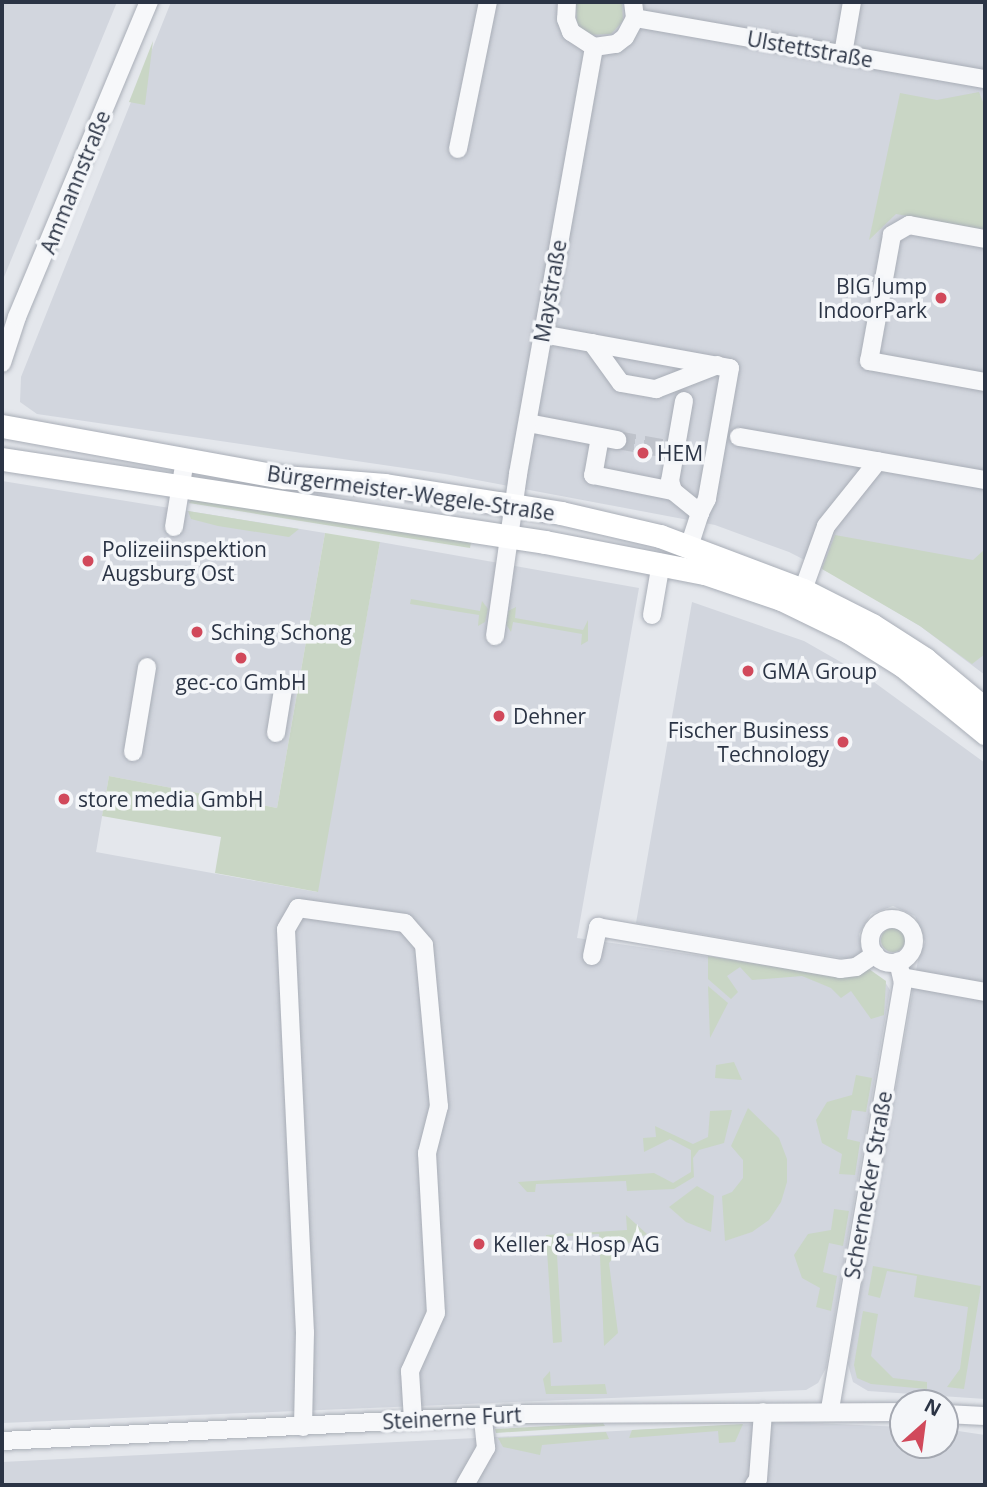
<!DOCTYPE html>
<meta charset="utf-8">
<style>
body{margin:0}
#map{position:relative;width:987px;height:1487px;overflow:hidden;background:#e4e7ec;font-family:"Open Sans",sans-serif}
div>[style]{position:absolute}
.built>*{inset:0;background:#d2d6de}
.green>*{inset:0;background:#c9d6c5}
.round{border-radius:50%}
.minor-tunnel>*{height:18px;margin-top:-9px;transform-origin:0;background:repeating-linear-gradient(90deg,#bfc3cb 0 18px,transparent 0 27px)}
.roads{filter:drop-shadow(0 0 2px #a9aeb7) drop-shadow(0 0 2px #a9aeb7)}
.minor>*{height:18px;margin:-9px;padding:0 9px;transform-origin:9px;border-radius:9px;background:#f7f8fa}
.minor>.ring{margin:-9px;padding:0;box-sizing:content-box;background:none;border:18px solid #f7f8fa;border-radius:50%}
.major>*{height:23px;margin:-11.5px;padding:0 11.5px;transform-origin:11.5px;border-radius:11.5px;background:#fff}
.dots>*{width:19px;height:19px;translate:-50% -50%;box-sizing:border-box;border:4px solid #f4f6f9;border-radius:50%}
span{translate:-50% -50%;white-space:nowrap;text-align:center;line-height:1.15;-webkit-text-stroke:7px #f4f6f9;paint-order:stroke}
.street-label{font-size:21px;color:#2b3445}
.poi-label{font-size:21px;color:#2b3445}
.right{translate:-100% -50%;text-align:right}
.left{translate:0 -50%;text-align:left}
.frame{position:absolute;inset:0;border:4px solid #2b3445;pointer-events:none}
.north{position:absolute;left:889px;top:1389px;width:70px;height:70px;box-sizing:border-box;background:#f4f6f9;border:2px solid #a4a8b1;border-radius:50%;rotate:28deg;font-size:19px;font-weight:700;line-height:28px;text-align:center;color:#2b3445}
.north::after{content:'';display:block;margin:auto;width:24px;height:32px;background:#d1495b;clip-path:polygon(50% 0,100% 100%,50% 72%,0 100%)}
</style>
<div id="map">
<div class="built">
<i style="clip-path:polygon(2px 2px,117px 2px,2px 282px)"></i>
<i style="clip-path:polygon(171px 2px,985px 2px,985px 675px,920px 626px,838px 577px,789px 552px,715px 525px,445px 474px,37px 414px,20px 402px,21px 377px)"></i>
<i style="clip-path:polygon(2px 481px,325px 533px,277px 808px,109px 776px,96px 852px,317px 892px,380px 542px,639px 588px,577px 938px,885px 982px,890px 990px,826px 1368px,818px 1383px,806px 1390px,2px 1423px)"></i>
<i style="clip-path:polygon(692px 602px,804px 641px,867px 677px,985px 763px,985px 1399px,868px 1391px,853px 1382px,848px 1364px,918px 960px,925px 942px,915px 916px,893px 906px,871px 914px,859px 934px,862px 955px,854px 960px,636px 923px)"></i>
<i style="clip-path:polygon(792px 1422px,903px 1427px,903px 1445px,945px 1445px,945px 1429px,985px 1435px,985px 1485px,2px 1485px,2px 1462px)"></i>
</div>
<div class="green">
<i style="clip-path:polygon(576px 2px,622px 2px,623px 21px,611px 34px,588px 35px,577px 24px)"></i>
<i style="clip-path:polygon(153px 41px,145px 105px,129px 102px)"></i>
<i style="clip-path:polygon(979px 92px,985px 107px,985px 230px,896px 214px,869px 240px,900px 93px,937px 100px)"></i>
<i style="clip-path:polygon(193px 497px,472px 537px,470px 548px,189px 503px)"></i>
<i style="clip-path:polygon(188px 511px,299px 529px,289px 537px,218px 526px,191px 519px)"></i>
<i style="clip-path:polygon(325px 533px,380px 542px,318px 892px,215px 873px,221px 837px,102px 816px,109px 776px,277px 808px)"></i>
<i style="clip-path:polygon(835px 535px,973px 560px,985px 549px,985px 654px,972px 664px,920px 626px,822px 569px)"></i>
<i style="clip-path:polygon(411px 599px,480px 611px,482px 601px,488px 609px,485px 622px,478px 626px,479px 615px,410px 604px)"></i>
<i style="clip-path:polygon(516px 607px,515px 618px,583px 630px,588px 620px,588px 641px,581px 645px,582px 634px,513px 622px,511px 632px,506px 624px,508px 611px)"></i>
<i class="round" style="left:881px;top:928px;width:24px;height:24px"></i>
<i style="clip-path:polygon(708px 956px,839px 977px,869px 969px,886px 981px,884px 1015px,871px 1019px,851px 991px,841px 998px,831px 988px,802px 976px,752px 980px,740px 967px,727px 976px,738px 992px,731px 999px,708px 979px)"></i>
<i style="clip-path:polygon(708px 986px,728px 1003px,710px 1038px)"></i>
<i style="clip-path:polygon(734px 1062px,742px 1080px,715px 1078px,716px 1065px)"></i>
<i style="clip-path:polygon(856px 1075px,872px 1078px,866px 1112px,852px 1110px,847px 1139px,860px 1142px,855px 1175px,839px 1174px,842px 1154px,822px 1143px,816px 1120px,827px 1102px,852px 1095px)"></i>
<i style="clip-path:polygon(748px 1108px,779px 1138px,787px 1159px,787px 1182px,781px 1202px,769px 1220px,752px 1232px,725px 1241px,722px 1196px,732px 1192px,743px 1178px,743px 1160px,731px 1146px)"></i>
<i style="clip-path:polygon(732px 1110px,724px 1143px,699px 1150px,693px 1158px,694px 1177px,674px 1189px,627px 1191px,626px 1181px,536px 1184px,535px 1192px,527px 1192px,518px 1182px,654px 1173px,673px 1183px,691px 1172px,691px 1150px,670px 1139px,644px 1152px,643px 1138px,656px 1137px,655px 1126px,693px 1144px,708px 1137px,710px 1111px)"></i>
<i style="clip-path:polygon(697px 1186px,714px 1196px,711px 1232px,686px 1222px,669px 1207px)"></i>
<i style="clip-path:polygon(834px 1209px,849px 1211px,843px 1246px,829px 1243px,823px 1272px,837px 1276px,831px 1311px,816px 1307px,820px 1288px,802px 1278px,794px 1255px,808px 1234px,831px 1230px)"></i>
<i style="clip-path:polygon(626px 1215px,647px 1234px,623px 1246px,609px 1263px,618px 1333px,604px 1346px,599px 1234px,556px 1237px,562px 1342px,553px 1343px,546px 1235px,627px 1230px)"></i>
<i style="clip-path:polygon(873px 1266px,981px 1286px,964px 1389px,947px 1387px,960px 1369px,968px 1307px,914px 1297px,917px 1276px,887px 1271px,880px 1298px,868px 1295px)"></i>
<i style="clip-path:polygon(863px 1311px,878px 1314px,871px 1356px,893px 1378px,927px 1382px,927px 1389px,871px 1384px,857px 1378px,854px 1365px)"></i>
<i style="clip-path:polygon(550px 1371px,551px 1386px,605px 1384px,607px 1394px,546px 1394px,543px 1379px)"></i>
<i style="clip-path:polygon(603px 1423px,605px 1426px,496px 1433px,495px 1429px)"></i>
<i style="clip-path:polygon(743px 1424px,735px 1442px,719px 1443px,718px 1431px,629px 1438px,632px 1430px)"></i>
<i style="clip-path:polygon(606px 1432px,609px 1439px,542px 1445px,540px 1455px,503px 1447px,498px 1438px)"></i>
</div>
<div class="minor-tunnel">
<i style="left:617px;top:440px;width:46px;rotate:10.1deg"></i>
</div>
<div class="roads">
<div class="minor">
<i style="left:567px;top:2px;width:17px;rotate:93deg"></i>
<i style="left:566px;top:19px;width:14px;rotate:69deg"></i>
<i style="left:571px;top:32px;width:27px;rotate:33deg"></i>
<i style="left:594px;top:47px;width:22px;rotate:-8deg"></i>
<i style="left:616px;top:44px;width:11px;rotate:-38deg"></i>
<i style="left:625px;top:37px;width:21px;rotate:-62deg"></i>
<i style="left:635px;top:18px;width:16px;rotate:-97deg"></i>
<i style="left:635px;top:18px;width:355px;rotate:9.9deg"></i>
<i style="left:843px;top:54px;width:53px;rotate:-80.2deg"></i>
<i style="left:458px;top:149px;width:150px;rotate:-78.5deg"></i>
<i style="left:985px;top:239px;width:77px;rotate:-169.6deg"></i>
<i style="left:909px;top:225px;width:20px;rotate:150deg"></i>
<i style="left:892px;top:235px;width:128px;rotate:100.3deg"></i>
<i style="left:869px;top:361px;width:118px;rotate:10.3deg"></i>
<i style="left:542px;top:334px;width:191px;rotate:10.3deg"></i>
<i style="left:730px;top:368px;width:133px;rotate:100deg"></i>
<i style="left:707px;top:499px;width:16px;rotate:117deg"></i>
<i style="left:592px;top:343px;width:49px;rotate:54.1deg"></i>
<i style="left:621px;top:383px;width:36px;rotate:10deg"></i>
<i style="left:656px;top:389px;width:66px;rotate:-21.2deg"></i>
<i style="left:2px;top:363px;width:48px;rotate:-71.9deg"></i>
<i style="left:17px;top:317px;width:342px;rotate:-67.3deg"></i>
<i style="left:684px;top:401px;width:81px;rotate:99.9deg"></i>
<i style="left:670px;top:481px;width:10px;rotate:73deg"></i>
<i style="left:673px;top:491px;width:35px;rotate:39deg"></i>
<i style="left:700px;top:513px;width:35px;rotate:108deg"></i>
<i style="left:528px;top:423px;width:91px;rotate:10.8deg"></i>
<i style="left:600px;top:437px;width:39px;rotate:100deg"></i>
<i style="left:593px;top:475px;width:82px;rotate:11.3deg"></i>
<i style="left:739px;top:437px;width:250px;rotate:9.9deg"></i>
<i style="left:174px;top:527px;width:68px;rotate:-80.7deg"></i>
<i style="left:803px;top:590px;width:68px;rotate:-70.2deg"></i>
<i style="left:826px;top:526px;width:83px;rotate:-51.3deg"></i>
<i style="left:652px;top:615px;width:53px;rotate:-80.2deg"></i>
<i style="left:495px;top:636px;width:164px;rotate:-81.9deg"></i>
<i style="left:518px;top:474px;width:434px;rotate:-79.9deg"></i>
<i style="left:276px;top:733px;width:44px;rotate:-80.8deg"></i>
<i style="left:133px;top:752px;width:86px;rotate:-80.6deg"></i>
<i class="ring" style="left:870px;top:919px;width:26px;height:26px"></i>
<i style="left:592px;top:956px;width:30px;rotate:-78deg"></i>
<i style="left:598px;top:927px;width:246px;rotate:9.8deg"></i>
<i style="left:840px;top:969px;width:16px;rotate:-7deg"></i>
<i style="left:856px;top:967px;width:23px;rotate:-34deg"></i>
<i style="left:902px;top:977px;width:84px;rotate:10.2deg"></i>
<i style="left:830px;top:1409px;width:432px;rotate:-80.3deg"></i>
<i style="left:903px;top:983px;width:22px;rotate:-103deg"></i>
<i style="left:945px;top:1414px;width:40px;rotate:2.9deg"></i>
<i style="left:303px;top:1427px;width:94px;rotate:-88.8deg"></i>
<i style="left:305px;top:1333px;width:404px;rotate:-92.7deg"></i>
<i style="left:286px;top:929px;width:24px;rotate:-60deg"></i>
<i style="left:298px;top:908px;width:108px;rotate:8deg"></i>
<i style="left:405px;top:923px;width:29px;rotate:49deg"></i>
<i style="left:424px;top:945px;width:162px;rotate:84.7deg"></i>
<i style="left:439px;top:1106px;width:49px;rotate:104.3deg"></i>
<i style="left:427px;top:1153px;width:160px;rotate:86.8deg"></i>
<i style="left:436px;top:1313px;width:64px;rotate:114.1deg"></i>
<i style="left:410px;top:1371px;width:49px;rotate:86.5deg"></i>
<i style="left:2px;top:1441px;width:531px;rotate:-2.92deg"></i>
<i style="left:532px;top:1414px;width:371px;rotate:-0.3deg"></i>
<i style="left:465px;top:1485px;width:43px;rotate:-60.4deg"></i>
<i style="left:486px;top:1448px;width:31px;rotate:-96deg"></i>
<i style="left:754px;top:1485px;width:7px;rotate:-56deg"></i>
<i style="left:758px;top:1479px;width:67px;rotate:-85.7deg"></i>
</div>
<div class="major">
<i style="left:2px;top:426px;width:287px;rotate:10.3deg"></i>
<i style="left:284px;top:477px;width:101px;rotate:4.5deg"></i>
<i style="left:385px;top:485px;width:178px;rotate:9deg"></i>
<i style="left:561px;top:513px;width:102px;rotate:13.1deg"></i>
<i style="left:660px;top:536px;width:153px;rotate:20.7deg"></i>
<i style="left:803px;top:590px;width:77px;rotate:26.9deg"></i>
<i style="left:872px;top:625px;width:63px;rotate:32.7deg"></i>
<i style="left:925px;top:659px;width:78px;rotate:39.8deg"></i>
<i style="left:2px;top:459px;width:549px;rotate:8.69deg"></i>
<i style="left:545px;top:542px;width:163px;rotate:11deg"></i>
<i style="left:705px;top:573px;width:80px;rotate:18.9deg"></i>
<i style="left:781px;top:599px;width:76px;rotate:25.9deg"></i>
<i style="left:849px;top:632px;width:64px;rotate:32.2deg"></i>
<i style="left:903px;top:666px;width:106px;rotate:39.3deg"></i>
</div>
</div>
<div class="dots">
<i style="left:941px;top:298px;background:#d1495b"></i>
<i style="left:643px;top:453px;background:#d1495b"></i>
<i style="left:88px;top:561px;background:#d1495b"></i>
<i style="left:197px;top:632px;background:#d1495b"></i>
<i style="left:241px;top:658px;background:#d1495b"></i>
<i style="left:748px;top:671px;background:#d1495b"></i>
<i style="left:499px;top:716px;background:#d1495b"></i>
<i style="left:843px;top:742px;background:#d1495b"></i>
<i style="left:64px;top:799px;background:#d1495b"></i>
<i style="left:479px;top:1244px;background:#d1495b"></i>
</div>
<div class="street-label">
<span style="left:810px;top:49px;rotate:10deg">Ulstettstraße</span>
<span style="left:75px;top:182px;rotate:-68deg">Ammannstraße</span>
<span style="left:550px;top:291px;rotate:-80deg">Maystraße</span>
<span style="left:411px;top:493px;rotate:8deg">Bürgermeister-Wegele-Straße</span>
<span style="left:868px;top:1185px;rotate:-80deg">Schernecker Straße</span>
<span style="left:452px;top:1418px;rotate:-3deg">Steinerne Furt</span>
</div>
<div class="poi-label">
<span class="right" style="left:927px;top:298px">BIG Jump<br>IndoorPark</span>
<span class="left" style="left:657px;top:453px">HEM</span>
<span class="left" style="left:102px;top:561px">Polizeiinspektion<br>Augsburg Ost</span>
<span class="left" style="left:211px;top:632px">Sching Schong</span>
<span class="left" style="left:762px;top:671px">GMA Group</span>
<span style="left:241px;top:682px">gec-co GmbH</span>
<span class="left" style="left:513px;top:716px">Dehner</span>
<span class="right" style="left:829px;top:742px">Fischer Business<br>Technology</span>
<span class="left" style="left:78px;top:799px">store media GmbH</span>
<span class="left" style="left:493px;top:1244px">Keller &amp; Hosp AG</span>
</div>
<div class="frame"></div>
<div class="north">N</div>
</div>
